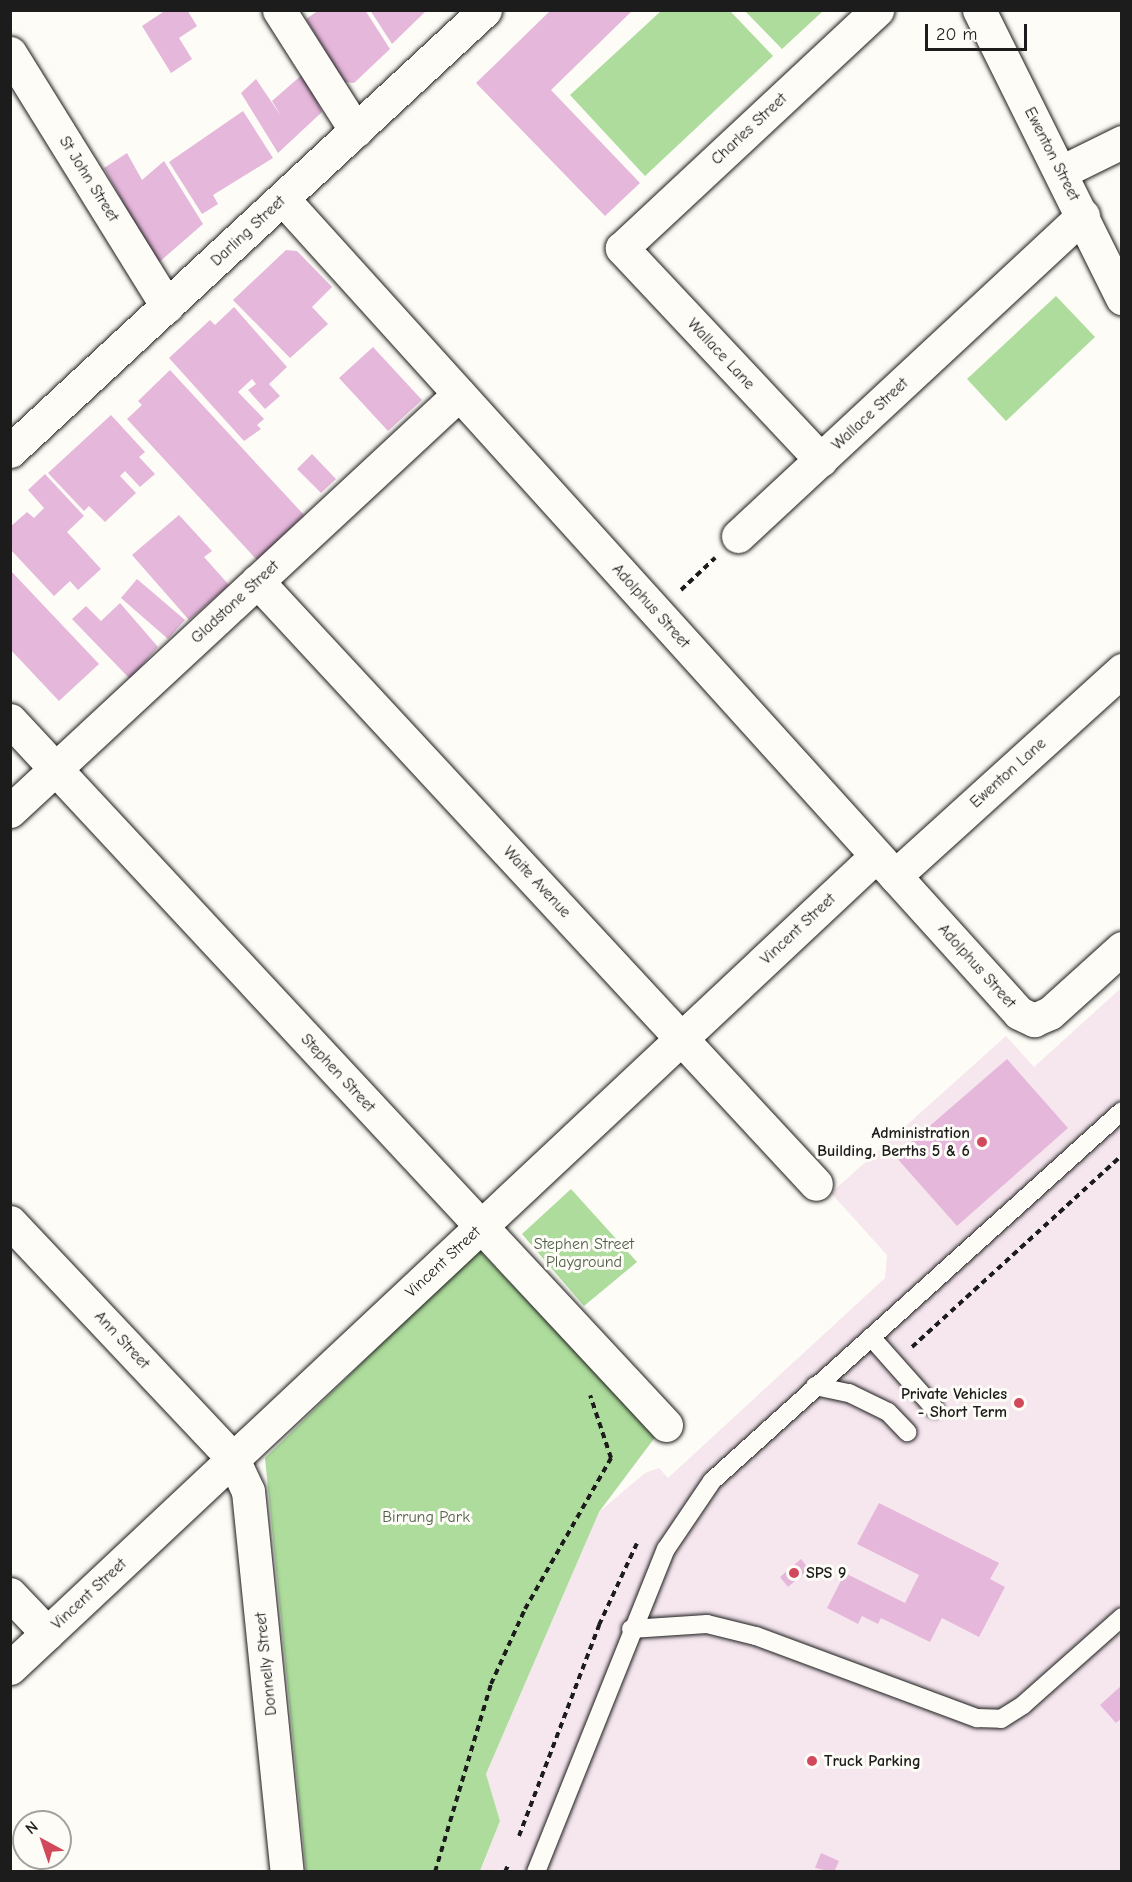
<!DOCTYPE html>
<style>
body{margin:0}
#map{position:relative;width:1132px;height:1882px;overflow:hidden;background:#fdfcf7;font-family:"Comic Neue",sans-serif}
div>[style]{position:absolute}
.built>*{inset:0;background:#f6e7ef}
.green>*{inset:0;background:#addc9c}
.building>*{inset:0;background:#e5b7db}
.path>*{height:4px;margin-top:-2px;transform-origin:0;background:repeating-linear-gradient(90deg,#1c1c1c 0 6px,transparent 0 10.5px)}
.roads{filter:drop-shadow(0 0 2px #1c1c1c) drop-shadow(0 0 2px #1c1c1c)}
.lane>*{height:18px;margin:-9px;padding:0 9px;transform-origin:9px;border-radius:9px;background:#fdfcf7}
.street>*{height:33px;margin:-16.5px;padding:0 16.5px;transform-origin:16.5px;border-radius:16.5px;background:#fdfcf7}
.secondary>*{height:33px;margin:-16.5px;padding:0 16.5px;transform-origin:16.5px;border-radius:16.5px;background:#fdfcf7}
.dots>*{width:16px;height:16px;translate:-50% -50%;box-sizing:border-box;border:3px solid #fdfcf7;border-radius:50%}
span{translate:-50% -50%;white-space:nowrap;text-align:center;line-height:1.15;-webkit-text-stroke:6px #fdfcf7;paint-order:stroke}
.street-label{font-size:16px;color:#1c1c1c}
.poi-label{font-size:16px;color:#1c1c1c;font-weight:700}
.right{translate:-100% -50%;text-align:right}
.left{translate:0 -50%;text-align:left}
.park-label{font-size:16px;color:#4f5f49}
.frame{position:absolute;inset:0;border:12px solid #1c1c1c;pointer-events:none}
.north{position:absolute;left:12px;top:1810px;width:60px;height:60px;box-sizing:border-box;background:#fdfcf7;border:2px solid #a3a29f;border-radius:50%;rotate:320deg;font-size:16px;font-weight:700;line-height:24px;text-align:center;color:#1c1c1c}
.north::after{content:'';display:block;margin:auto;width:21px;height:27px;background:#d1495b;clip-path:polygon(50% 0,100% 100%,50% 72%,0 100%)}
.scale{position:absolute;left:925px;top:24px;width:102px;height:27px;box-sizing:border-box;border:3px solid #1c1c1c;border-top:0;padding-left:8px;font-size:18px;line-height:21px;white-space:nowrap;color:#1c1c1c;-webkit-text-stroke:4px #fdfcf7;paint-order:stroke}
</style>
<div id="map">
<div class="built">
<i style="clip-path:polygon(1121px 988px,1121px 1871px,480px 1872px,500px 1821px,486px 1774px,599px 1512px,645px 1473px,659px 1468px,668px 1478px,885px 1278px,887px 1255px,831px 1193px,1006px 1036px,1034px 1067px)"></i>
</div>
<div class="green">
<i style="clip-path:polygon(661px 11px,730px 11px,773px 56px,645px 176px,570px 95px)"></i>
<i style="clip-path:polygon(745px 11px,823px 11px,782px 49px)"></i>
<i style="clip-path:polygon(1056px 296px,1095px 337px,1006px 421px,967px 379px)"></i>
<i style="clip-path:polygon(571px 1189px,637px 1262px,584px 1306px,522px 1234px)"></i>
<i style="clip-path:polygon(478px 1249px,656px 1436px,599px 1512px,486px 1774px,500px 1821px,480px 1871px,306px 1871px,265px 1458px)"></i>
</div>
<div class="building">
<i style="clip-path:polygon(166px 10px,187px 10px,197px 26px,179px 38px,192px 59px,171px 73px,142px 26px)"></i>
<i style="clip-path:polygon(319px 10px,365px 10px,390px 49px,354px 83px,344px 82px,306px 19px)"></i>
<i style="clip-path:polygon(370px 10px,427px 10px,392px 44px)"></i>
<i style="clip-path:polygon(551px 10px,633px 10px,551px 90px,640px 183px,605px 216px,476px 83px)"></i>
<i style="clip-path:polygon(304px 73px,322px 112px,278px 153px,241px 93px,256px 79px,281px 116px,272px 101px)"></i>
<i style="clip-path:polygon(243px 111px,273px 158px,213px 195px,218px 204px,202px 214px,169px 162px)"></i>
<i style="clip-path:polygon(127px 153px,142px 180px,164px 161px,203px 224px,157px 264px,104px 168px)"></i>
<i style="clip-path:polygon(286px 250px,297px 251px,332px 287px,312px 307px,328px 324px,290px 358px,233px 300px)"></i>
<i style="clip-path:polygon(234px 307px,287px 367px,269px 384px,280px 396px,265px 409px,248px 390px,256px 384px,252px 379px,238px 392px,264px 419px,257px 425px,261px 429px,244px 441px,169px 358px,210px 320px,215px 325px)"></i>
<i style="clip-path:polygon(373px 347px,422px 400px,388px 431px,339px 378px)"></i>
<i style="clip-path:polygon(170px 370px,304px 515px,257px 560px,127px 419px,142px 405px,138px 401px)"></i>
<i style="clip-path:polygon(111px 415px,145px 452px,139px 457px,155px 474px,140px 487px,125px 471px,120px 476px,136px 493px,105px 522px,89px 506px,84px 511px,48px 473px)"></i>
<i style="clip-path:polygon(312px 454px,336px 479px,321px 493px,297px 469px)"></i>
<i style="clip-path:polygon(45px 474px,84px 516px,67px 532px,101px 569px,78px 590px,70px 581px,54px 596px,10px 549px,10px 527px,27px 512px,34px 518px,44px 508px,28px 490px)"></i>
<i style="clip-path:polygon(179px 515px,212px 551px,204px 557px,229px 585px,189px 620px,132px 555px)"></i>
<i style="clip-path:polygon(10px 570px,99px 664px,59px 701px,10px 649px)"></i>
<i style="clip-path:polygon(137px 579px,185px 620px,168px 639px,121px 598px)"></i>
<i style="clip-path:polygon(120px 603px,158px 647px,130px 679px,72px 619px,86px 606px,101px 621px)"></i>
<i style="clip-path:polygon(1007px 1059px,1068px 1128px,957px 1226px,895px 1156px)"></i>
<i style="clip-path:polygon(879px 1503px,999px 1563px,990px 1579px,1005px 1587px,979px 1637px,942px 1618px,930px 1642px,881px 1618px,878px 1624px,862px 1616px,858px 1624px,827px 1608px,845px 1573px,905px 1603px,919px 1575px,857px 1544px)"></i>
<i style="clip-path:polygon(801px 1559px,809px 1569px,788px 1587px,780px 1577px)"></i>
<i style="clip-path:polygon(1122px 1685px,1122px 1718px,1116px 1723px,1100px 1705px)"></i>
<i style="clip-path:polygon(821px 1853px,839px 1861px,834px 1872px,815px 1868px)"></i>
</div>
<div class="path">
<i style="left:681px;top:590px;width:47px;rotate:-43.3deg"></i>
<i style="left:912px;top:1347px;width:285px;rotate:-42.4deg"></i>
<i style="left:519px;top:1836px;width:226px;rotate:-69.2deg"></i>
<i style="left:599px;top:1625px;width:90px;rotate:-65.1deg"></i>
<i style="left:435px;top:1872px;width:196px;rotate:-73.4deg"></i>
<i style="left:491px;top:1684px;width:82px;rotate:-65.6deg"></i>
<i style="left:525px;top:1609px;width:174px;rotate:-60.3deg"></i>
<i style="left:611px;top:1458px;width:66px;rotate:-108.4deg"></i>
<i style="left:505px;top:1872px;width:10px;rotate:-66deg"></i>
</div>
<div class="roads">
<div class="lane">
<i style="left:871px;top:1337px;width:95px;rotate:48.4deg"></i>
<i style="left:815px;top:1386px;width:35px;rotate:12deg"></i>
<i style="left:849px;top:1393px;width:43px;rotate:26deg"></i>
<i style="left:888px;top:1412px;width:28px;rotate:46deg"></i>
<i style="left:631px;top:1629px;width:76px;rotate:-3.8deg"></i>
<i style="left:707px;top:1624px;width:50px;rotate:13.8deg"></i>
<i style="left:756px;top:1636px;width:236px;rotate:20.4deg"></i>
<i style="left:977px;top:1718px;width:24px;rotate:2deg"></i>
<i style="left:1001px;top:1719px;width:26px;rotate:-32deg"></i>
<i style="left:1023px;top:1705px;width:132px;rotate:-41.6deg"></i>
<i style="left:536px;top:1872px;width:348px;rotate:-68.1deg"></i>
<i style="left:666px;top:1549px;width:82px;rotate:-55.9deg"></i>
<i style="left:712px;top:1481px;width:552px;rotate:-42.06deg"></i>
</div>
<div class="street">
<i style="left:279px;top:10px;width:143px;rotate:57.5deg"></i>
<i style="left:979px;top:10px;width:322px;rotate:63.6deg"></i>
<i style="left:10px;top:53px;width:298px;rotate:58.2deg"></i>
<i style="left:1061px;top:172px;width:68px;rotate:-26.2deg"></i>
<i style="left:283px;top:199px;width:1097px;rotate:47.88deg"></i>
<i style="left:1019px;top:1013px;width:17px;rotate:25deg"></i>
<i style="left:1034px;top:1020px;width:17px;rotate:-24deg"></i>
<i style="left:1050px;top:1013px;width:97px;rotate:-42.1deg"></i>
<i style="left:821px;top:460px;width:291px;rotate:-133.2deg"></i>
<i style="left:622px;top:248px;width:349px;rotate:-43deg"></i>
<i style="left:738px;top:536px;width:471px;rotate:-42.9deg"></i>
<i style="left:257px;top:581px;width:822px;rotate:47.17deg"></i>
<i style="left:10px;top:720px;width:963px;rotate:47.06deg"></i>
<i style="left:10px;top:811px;width:613px;rotate:-42.88deg"></i>
<i style="left:895px;top:876px;width:307px;rotate:-42.2deg"></i>
<i style="left:10px;top:1222px;width:325px;rotate:46.7deg"></i>
<i style="left:233px;top:1459px;width:35px;rotate:65deg"></i>
<i style="left:248px;top:1491px;width:383px;rotate:84.2deg"></i>
<i style="left:10px;top:1594px;width:54px;rotate:46.5deg"></i>
<i style="left:10px;top:1668px;width:1187px;rotate:-43.16deg"></i>
</div>
<div class="secondary">
<i style="left:10px;top:451px;width:648px;rotate:-42.87deg"></i>
</div>
</div>
<div class="dots">
<i style="left:982px;top:1142px;background:#d1495b"></i>
<i style="left:1019px;top:1403px;background:#d1495b"></i>
<i style="left:794px;top:1573px;background:#d1495b"></i>
<i style="left:812px;top:1761px;background:#d1495b"></i>
</div>
<div class="street-label">
<span style="left:749px;top:129px;rotate:-43deg">Charles Street</span>
<span style="left:1052px;top:154px;rotate:63deg">Ewenton Street</span>
<span style="left:89px;top:179px;rotate:58deg">St John Street</span>
<span style="left:248px;top:231px;rotate:-43deg">Darling Street</span>
<span style="left:721px;top:354px;rotate:47deg">Wallace Lane</span>
<span style="left:870px;top:414px;rotate:-43deg">Wallace Street</span>
<span style="left:235px;top:602px;rotate:-43deg">Gladstone Street</span>
<span style="left:651px;top:606px;rotate:48deg">Adolphus Street</span>
<span style="left:1008px;top:773px;rotate:-42deg">Ewenton Lane</span>
<span style="left:537px;top:882px;rotate:47deg">Waite Avenue</span>
<span style="left:798px;top:929px;rotate:-43deg">Vincent Street</span>
<span style="left:977px;top:966px;rotate:48deg">Adolphus Street</span>
<span style="left:338px;top:1073px;rotate:47deg">Stephen Street</span>
<span style="left:443px;top:1262px;rotate:-43deg">Vincent Street</span>
<span style="left:122px;top:1340px;rotate:47deg">Ann Street</span>
<span style="left:89px;top:1594px;rotate:-43deg">Vincent Street</span>
<span style="left:266px;top:1664px;rotate:-96deg">Donnelly Street</span>
</div>
<div class="poi-label">
<span class="right" style="left:970px;top:1142px">Administration<br>Building, Berths 5 &amp; 6</span>
<span class="right" style="left:1007px;top:1403px">Private Vehicles<br>- Short Term</span>
<span class="left" style="left:806px;top:1573px">SPS 9</span>
<span class="left" style="left:824px;top:1761px">Truck Parking</span>
</div>
<div class="park-label">
<span style="left:584px;top:1253px">Stephen Street<br>Playground</span>
<span style="left:426px;top:1517px">Birrung Park</span>
</div>
<div class="frame"></div>
<div class="north">N</div>
<div class="scale">20 m</div>
</div>
